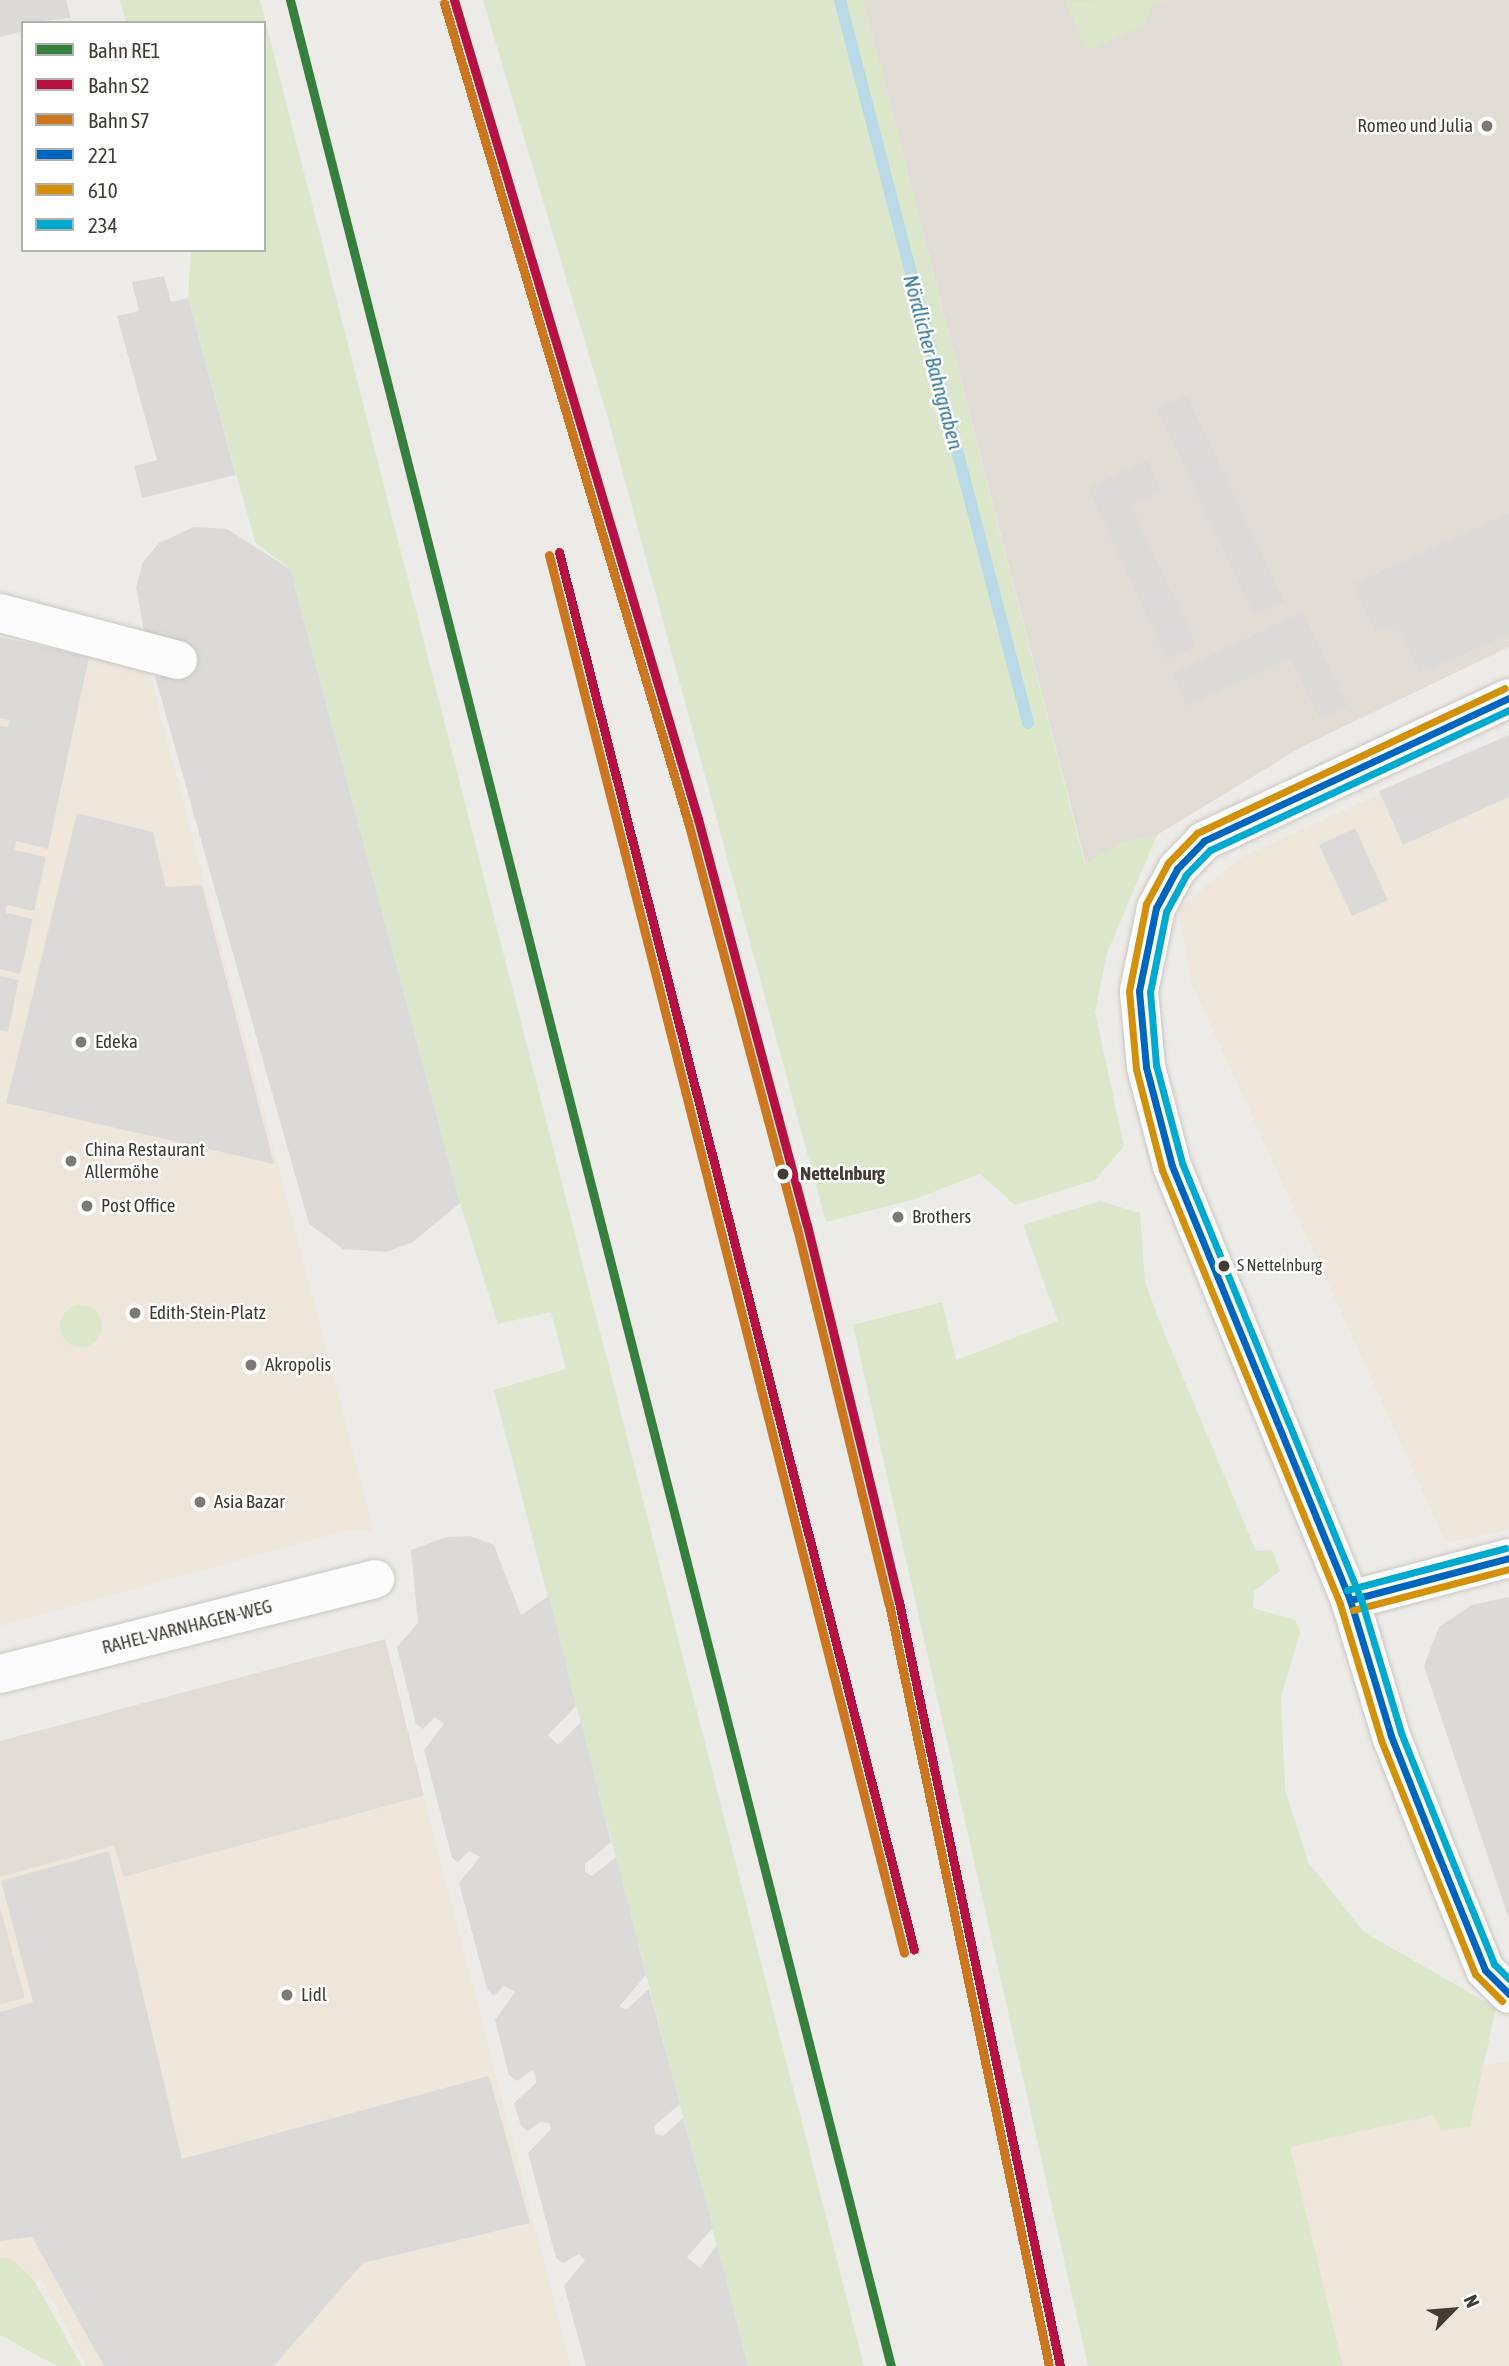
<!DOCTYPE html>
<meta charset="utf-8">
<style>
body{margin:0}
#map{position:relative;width:1509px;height:2366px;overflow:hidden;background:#edebe8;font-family:"Asap Condensed",sans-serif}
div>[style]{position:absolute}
.residential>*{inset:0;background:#e1dcd5}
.commercial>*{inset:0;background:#efe6db}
.green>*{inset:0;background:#dce6ca}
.round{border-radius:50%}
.parking>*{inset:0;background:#dcdad8}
.stream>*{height:12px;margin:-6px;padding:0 6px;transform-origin:6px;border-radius:6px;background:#bbdae8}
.roads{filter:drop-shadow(0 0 2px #cac7c4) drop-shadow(0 0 2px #cac7c4)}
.minor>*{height:38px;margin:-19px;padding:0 19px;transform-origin:19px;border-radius:19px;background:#fcfcfc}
.bus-1>*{height:7px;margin:-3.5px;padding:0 3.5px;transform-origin:3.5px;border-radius:3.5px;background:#0065bd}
.bus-2>*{height:7px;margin:-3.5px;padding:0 3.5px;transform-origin:3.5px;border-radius:3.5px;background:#d3910b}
.bus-3>*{height:7px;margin:-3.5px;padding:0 3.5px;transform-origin:3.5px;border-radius:3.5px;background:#00a9ce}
.rail-1>*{height:9px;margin:-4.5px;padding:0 4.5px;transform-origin:4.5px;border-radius:4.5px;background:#36803d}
.rail-2>*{height:9px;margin:-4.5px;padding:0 4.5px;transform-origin:4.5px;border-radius:4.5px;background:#b51143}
.rail-3>*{height:9px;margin:-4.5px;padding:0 4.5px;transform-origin:4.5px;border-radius:4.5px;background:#cc7720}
.dots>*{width:19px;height:19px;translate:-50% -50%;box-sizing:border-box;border:4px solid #fff;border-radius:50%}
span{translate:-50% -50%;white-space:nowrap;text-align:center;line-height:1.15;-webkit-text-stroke:5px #fff;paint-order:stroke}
.bus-label{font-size:17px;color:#423c35}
.left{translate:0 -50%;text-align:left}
.poi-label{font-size:19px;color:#423c35}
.right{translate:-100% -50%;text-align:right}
.stop-label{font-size:19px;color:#423c35;font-weight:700}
.street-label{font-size:19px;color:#423c35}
.water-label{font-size:21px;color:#387a9b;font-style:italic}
.legend{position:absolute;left:21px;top:21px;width:245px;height:231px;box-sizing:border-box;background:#fff;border:2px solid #b3b1ae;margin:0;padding:9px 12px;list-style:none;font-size:21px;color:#423c35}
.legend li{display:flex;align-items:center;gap:14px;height:35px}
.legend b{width:35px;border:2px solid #b3b1ae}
.north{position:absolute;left:1418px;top:2275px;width:70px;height:70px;-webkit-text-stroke:5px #fff;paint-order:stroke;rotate:65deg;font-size:19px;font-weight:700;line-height:28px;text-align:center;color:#423c35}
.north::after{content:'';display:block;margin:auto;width:24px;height:32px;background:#423c35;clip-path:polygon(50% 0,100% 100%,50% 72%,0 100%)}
</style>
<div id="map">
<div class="residential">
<i style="clip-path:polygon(863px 0,1509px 0,1509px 647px,1303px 746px,1157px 835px,1121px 843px,1086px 865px)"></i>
<i style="clip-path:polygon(385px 1639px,424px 1796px,123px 1877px,113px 1846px,0 1877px,0 1741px)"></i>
<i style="clip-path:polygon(0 1906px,25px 1998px,0 2005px)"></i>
</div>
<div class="commercial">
<i style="clip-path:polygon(0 637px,149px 670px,374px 1531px,345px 1531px,0 1626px)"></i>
<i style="clip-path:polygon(1509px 735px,1509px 1530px,1446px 1543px,1191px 982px,1178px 909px,1240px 858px)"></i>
<i style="clip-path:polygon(424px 1796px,571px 2366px,87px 2366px,42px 2281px,0 2265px,0 2005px,25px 1997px,0 1906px,0 1877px,114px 1846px,124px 1877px)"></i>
<i style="clip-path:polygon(1509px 2061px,1509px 2366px,1343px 2366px,1290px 2147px,1434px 2115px,1479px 2066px)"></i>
</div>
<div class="green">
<i style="clip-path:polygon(120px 0,260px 0,864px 2366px,748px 2366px,494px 1390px,566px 1369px,551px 1312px,498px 1324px,460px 1203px,290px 569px,255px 542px,188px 298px,191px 250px,264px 250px,264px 23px,126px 23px)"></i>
<i style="clip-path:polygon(483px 0,863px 0,1085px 864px,1121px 843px,1157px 835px,1107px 953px,1095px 1012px,1124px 1146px,1095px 1180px,1015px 1205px,980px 1174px,915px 1199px,826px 1222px,609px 422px)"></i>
<i style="clip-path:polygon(1167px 0,1151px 7px,1145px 25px,1087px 51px,1065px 1px)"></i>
<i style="clip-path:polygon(1100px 1201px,1140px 1213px,1145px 1282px,1160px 1323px,1256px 1551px,1272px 1550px,1280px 1571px,1254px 1591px,1253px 1608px,1295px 1620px,1300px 1632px,1281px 1697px,1285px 1789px,1308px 1862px,1364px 1932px,1496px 2008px,1470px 2126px,1441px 2131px,1434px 2115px,1290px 2147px,1343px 2366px,1088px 2366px,853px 1325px,942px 1302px,956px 1360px,1058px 1321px,1023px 1225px)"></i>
<i class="round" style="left:60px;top:1305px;width:42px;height:42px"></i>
<i style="clip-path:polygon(0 2258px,10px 2258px,33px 2279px,82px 2366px,57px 2366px,0 2335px)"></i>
</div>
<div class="parking">
<i style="clip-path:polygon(0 0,66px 0,71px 18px,23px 23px,23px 31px,0 37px)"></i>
<i style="clip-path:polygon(164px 276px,171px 302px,188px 298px,236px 475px,142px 498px,134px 466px,157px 460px,117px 316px,139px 311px,132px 282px)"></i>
<i style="clip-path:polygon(1186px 394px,1284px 601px,1254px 615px,1157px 408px)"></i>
<i style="clip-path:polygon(1147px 460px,1161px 491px,1131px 505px,1196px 645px,1167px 659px,1088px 488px)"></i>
<i style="clip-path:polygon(1509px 513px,1509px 634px,1420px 673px,1398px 623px,1375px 632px,1354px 584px)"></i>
<i style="clip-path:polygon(194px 527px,227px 529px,290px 569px,460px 1203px,413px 1242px,386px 1252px,343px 1249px,309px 1224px,147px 648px,136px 587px,143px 562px,159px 543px)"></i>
<i style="clip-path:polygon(1303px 612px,1347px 706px,1320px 719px,1290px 658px,1187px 706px,1173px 673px)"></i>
<i style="clip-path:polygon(0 637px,89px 657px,48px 849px,16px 841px,15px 850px,46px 857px,34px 911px,6px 905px,6px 913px,33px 919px,20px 974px,0 969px,0 726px,8px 727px,9px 720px,0 718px)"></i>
<i style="clip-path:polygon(1509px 735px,1509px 797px,1403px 845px,1379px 791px)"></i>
<i style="clip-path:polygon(77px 813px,153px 832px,166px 887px,202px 885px,274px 1164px,6px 1103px)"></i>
<i style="clip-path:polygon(1355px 828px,1388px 900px,1352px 916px,1319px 845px)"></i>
<i style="clip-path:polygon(0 976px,19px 980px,8px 1032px,0 1030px)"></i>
<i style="clip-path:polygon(470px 1536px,494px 1545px,521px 1615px,549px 1596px,576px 1706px,548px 1735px,558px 1745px,581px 1722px,611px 1842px,585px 1864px,585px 1872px,592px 1876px,616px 1857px,646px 1975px,619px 2007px,627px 2009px,649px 1989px,680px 2104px,654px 2126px,655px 2133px,663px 2136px,683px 2118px,713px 2228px,687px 2257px,700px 2268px,717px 2245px,748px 2366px,586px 2366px,564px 2286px,585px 2260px,579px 2254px,563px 2263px,556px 2258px,528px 2153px,551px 2129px,549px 2123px,540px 2122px,528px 2131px,521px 2126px,514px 2103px,536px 2083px,536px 2077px,532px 2070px,517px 2081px,509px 2075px,495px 2020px,515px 1992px,504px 1986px,494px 1996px,487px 1989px,459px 1883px,480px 1857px,469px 1851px,458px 1862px,452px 1858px,424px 1750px,444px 1724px,435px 1717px,423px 1729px,416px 1724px,397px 1647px,418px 1623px,411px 1550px,446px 1537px)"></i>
<i style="clip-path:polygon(1509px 1597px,1509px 1919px,1424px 1666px,1439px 1627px,1472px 1605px)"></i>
<i style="clip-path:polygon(109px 1851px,182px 2159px,489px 2076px,530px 2223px,363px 2263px,274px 2366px,104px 2366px,32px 2237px,0 2241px,0 2012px,33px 2002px,1px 1881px)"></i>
</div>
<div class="stream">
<i style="left:840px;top:0;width:747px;rotate:75.42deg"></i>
</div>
<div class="roads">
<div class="minor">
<i style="left:0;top:613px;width:184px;rotate:14.8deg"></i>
<i style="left:1509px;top:698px;width:337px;rotate:154.9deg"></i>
<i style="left:1204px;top:841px;width:39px;rotate:134deg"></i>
<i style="left:1177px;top:869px;width:44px;rotate:118.3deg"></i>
<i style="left:1156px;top:908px;width:85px;rotate:101.6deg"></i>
<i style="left:1139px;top:991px;width:76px;rotate:84.7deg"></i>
<i style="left:1146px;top:1067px;width:102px;rotate:75.3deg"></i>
<i style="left:1172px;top:1166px;width:469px;rotate:67.7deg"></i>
<i style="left:1350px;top:1600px;width:142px;rotate:73.2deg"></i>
<i style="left:1391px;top:1736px;width:130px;rotate:68.4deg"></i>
<i style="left:1439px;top:1857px;width:122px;rotate:67.8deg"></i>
<i style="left:1485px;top:1970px;width:34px;rotate:45deg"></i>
<i style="left:1350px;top:1600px;width:164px;rotate:-14.8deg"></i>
<i style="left:0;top:1674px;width:387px;rotate:-14.2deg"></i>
</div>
</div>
<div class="bus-1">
<i style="left:1509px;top:698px;width:337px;rotate:154.9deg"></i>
<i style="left:1204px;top:841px;width:39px;rotate:134deg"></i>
<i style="left:1177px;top:869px;width:44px;rotate:118.3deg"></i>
<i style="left:1156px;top:908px;width:85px;rotate:101.6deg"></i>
<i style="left:1139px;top:991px;width:76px;rotate:84.7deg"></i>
<i style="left:1146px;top:1067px;width:102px;rotate:75.3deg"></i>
<i style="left:1172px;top:1166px;width:469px;rotate:67.7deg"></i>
<i style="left:1350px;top:1600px;width:142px;rotate:73.2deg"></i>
<i style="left:1391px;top:1736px;width:130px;rotate:68.4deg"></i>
<i style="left:1439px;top:1857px;width:122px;rotate:67.8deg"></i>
<i style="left:1485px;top:1970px;width:34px;rotate:45deg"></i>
<i style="left:1350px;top:1600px;width:164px;rotate:-14.8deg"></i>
</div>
<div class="bus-2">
<i style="left:1353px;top:1610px;width:161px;rotate:-14.7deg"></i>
<i style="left:1502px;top:2001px;width:38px;rotate:-135deg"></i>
<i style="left:1475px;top:1974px;width:252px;rotate:-111.9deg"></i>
<i style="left:1381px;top:1740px;width:142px;rotate:-106.8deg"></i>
<i style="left:1340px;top:1604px;width:469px;rotate:-112.3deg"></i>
<i style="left:1162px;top:1170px;width:104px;rotate:-104.4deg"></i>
<i style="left:1136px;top:1069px;width:78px;rotate:-95.1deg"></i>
<i style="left:1129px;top:991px;width:89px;rotate:-78.9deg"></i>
<i style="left:1146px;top:904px;width:47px;rotate:-61.8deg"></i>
<i style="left:1168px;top:863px;width:42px;rotate:-46deg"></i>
<i style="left:1197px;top:833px;width:340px;rotate:-25.2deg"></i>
</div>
<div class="bus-3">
<i style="left:1509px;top:710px;width:330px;rotate:154.9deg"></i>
<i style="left:1210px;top:850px;width:35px;rotate:134deg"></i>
<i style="left:1186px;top:875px;width:42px;rotate:118.4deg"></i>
<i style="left:1166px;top:912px;width:82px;rotate:101.3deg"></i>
<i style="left:1150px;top:992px;width:73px;rotate:85.3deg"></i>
<i style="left:1156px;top:1065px;width:101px;rotate:75.1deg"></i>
<i style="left:1182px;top:1163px;width:468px;rotate:67.7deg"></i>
<i style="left:1360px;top:1596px;width:143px;rotate:73.3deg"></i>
<i style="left:1401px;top:1733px;width:129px;rotate:68.2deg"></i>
<i style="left:1449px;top:1853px;width:120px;rotate:67.9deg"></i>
<i style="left:1494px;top:1964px;width:21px;rotate:45deg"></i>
<i style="left:1347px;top:1590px;width:164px;rotate:-14.8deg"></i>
</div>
<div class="rail-1">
<i style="left:290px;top:0;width:2441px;rotate:75.75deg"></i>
</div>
<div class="rail-2">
<i style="left:454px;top:0;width:855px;rotate:73.41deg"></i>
<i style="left:698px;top:819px;width:420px;rotate:75deg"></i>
<i style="left:807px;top:1225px;width:388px;rotate:76.3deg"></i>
<i style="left:899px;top:1602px;width:781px;rotate:78.1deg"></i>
<i style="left:559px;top:552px;width:1442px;rotate:75.75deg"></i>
</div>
<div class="rail-3">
<i style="left:444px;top:3px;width:855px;rotate:73.41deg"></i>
<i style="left:688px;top:822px;width:420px;rotate:75deg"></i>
<i style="left:797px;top:1228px;width:387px;rotate:76.3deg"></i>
<i style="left:889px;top:1604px;width:779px;rotate:78.14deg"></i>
<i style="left:549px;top:555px;width:1442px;rotate:75.75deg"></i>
</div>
<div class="dots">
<i style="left:1487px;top:126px;background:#7e7974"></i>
<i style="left:81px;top:1042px;background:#7e7974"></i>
<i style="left:71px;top:1161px;background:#7e7974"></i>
<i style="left:783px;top:1174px;background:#423c35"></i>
<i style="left:87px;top:1206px;background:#7e7974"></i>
<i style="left:898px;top:1217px;background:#7e7974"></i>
<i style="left:1224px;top:1266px;background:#423c35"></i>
<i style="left:135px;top:1313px;background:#7e7974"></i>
<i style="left:251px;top:1365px;background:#7e7974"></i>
<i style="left:200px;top:1502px;background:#7e7974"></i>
<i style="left:287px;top:1995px;background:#7e7974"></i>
</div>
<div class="bus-label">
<span class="left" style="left:1237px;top:1266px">S Nettelnburg</span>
</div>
<div class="poi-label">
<span class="right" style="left:1473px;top:126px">Romeo und Julia</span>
<span class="left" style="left:95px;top:1042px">Edeka</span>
<span class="left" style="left:85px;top:1161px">China Restaurant<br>Allermöhe</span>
<span class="left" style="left:101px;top:1206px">Post Office</span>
<span class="left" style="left:912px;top:1217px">Brothers</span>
<span class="left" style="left:149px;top:1313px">Edith-Stein-Platz</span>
<span class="left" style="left:265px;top:1365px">Akropolis</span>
<span class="left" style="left:214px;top:1502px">Asia Bazar</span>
<span class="left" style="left:301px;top:1995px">Lidl</span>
</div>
<div class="stop-label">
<span class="left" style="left:800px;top:1174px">Nettelnburg</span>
</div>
<div class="street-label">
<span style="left:187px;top:1627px;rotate:-14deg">RAHEL-VARNHAGEN-WEG</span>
</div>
<div class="water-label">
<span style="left:934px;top:362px;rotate:75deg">Nördlicher Bahngraben</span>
</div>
<ul class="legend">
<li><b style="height:9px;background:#36803d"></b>Bahn RE1</li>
<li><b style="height:9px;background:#b51143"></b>Bahn S2</li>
<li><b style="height:9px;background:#cc7720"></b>Bahn S7</li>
<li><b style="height:9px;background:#0065bd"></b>221</li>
<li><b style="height:9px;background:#d3910b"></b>610</li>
<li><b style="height:9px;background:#00a9ce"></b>234</li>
</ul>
<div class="north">N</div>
</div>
